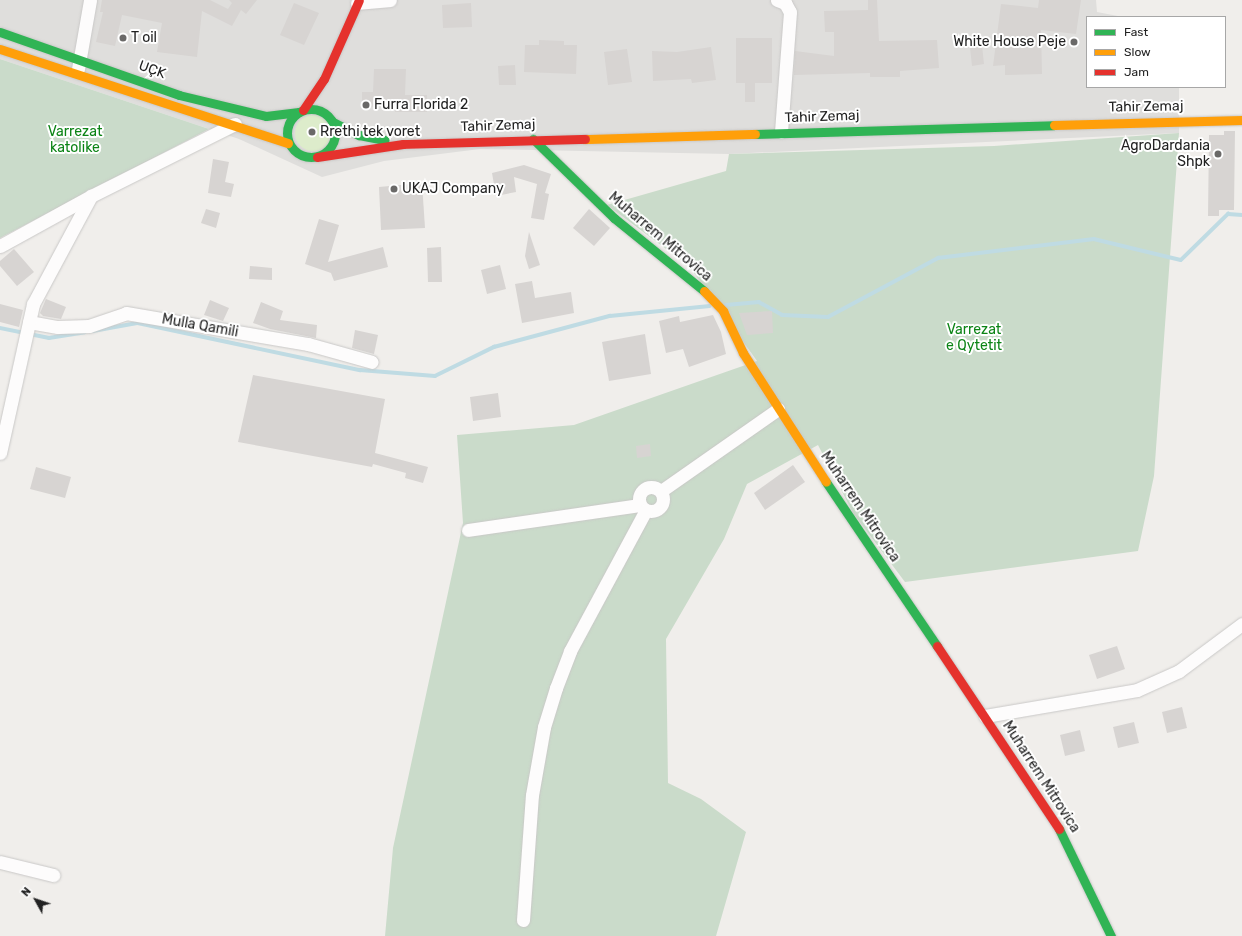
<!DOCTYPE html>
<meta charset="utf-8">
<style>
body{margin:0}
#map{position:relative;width:1242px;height:936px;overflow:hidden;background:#f0eeeb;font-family:Rubik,sans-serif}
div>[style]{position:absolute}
.residential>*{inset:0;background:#dfdedc}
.grass>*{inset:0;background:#ddeccb}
.round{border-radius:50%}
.cemetery>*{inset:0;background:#cadbca}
.stream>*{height:3.5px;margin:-1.75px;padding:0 1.75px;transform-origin:1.75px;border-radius:1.75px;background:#bfdbe3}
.building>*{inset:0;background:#d7d4d2}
.roads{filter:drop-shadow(0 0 1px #c9c8c7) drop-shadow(0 0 1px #c9c8c7)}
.street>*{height:13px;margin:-6.5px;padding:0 6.5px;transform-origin:6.5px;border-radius:6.5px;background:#fdfcfc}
.street>.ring{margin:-6.5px;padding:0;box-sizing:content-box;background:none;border:13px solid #fdfcfc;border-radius:50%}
.fast>*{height:9px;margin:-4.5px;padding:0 4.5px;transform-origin:4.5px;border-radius:4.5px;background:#30b455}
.fast>.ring{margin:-4.5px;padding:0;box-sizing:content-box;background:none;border:9px solid #30b455;border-radius:50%}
.slow>*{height:9px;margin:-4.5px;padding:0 4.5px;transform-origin:4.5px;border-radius:4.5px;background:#ff9f0a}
.jam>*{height:9px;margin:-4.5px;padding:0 4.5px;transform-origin:4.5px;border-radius:4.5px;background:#e5322d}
.dots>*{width:11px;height:11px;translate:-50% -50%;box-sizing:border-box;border:2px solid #fff;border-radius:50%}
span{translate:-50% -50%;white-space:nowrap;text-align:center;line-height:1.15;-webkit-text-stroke:4px #fff;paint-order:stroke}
.poi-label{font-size:14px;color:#222}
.left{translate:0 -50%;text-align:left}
.right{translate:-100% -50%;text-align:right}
.street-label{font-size:14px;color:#222}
.park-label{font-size:14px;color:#0c8416}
.legend{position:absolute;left:1086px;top:16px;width:140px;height:72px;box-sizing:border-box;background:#fff;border:1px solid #a7a7a7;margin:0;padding:5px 7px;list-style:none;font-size:12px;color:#222}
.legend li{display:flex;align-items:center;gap:8px;height:20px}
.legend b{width:20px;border:1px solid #a7a7a7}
.north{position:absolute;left:16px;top:880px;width:40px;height:40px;-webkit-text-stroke:3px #fff;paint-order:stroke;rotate:310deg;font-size:11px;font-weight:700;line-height:16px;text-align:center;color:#222}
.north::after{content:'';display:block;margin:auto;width:14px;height:18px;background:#222;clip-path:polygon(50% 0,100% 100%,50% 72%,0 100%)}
</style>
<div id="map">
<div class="residential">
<i style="clip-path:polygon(0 0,1096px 0,1097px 12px,1123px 17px,1087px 17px,1087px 87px,1179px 87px,1179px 133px,729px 154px,480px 149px,384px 161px,322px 177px,239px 139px,0 59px)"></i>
</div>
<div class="grass">
<i class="round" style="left:295px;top:115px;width:36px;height:36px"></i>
</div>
<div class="cemetery">
<i style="clip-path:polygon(0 59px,209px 129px,0 238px)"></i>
<i style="clip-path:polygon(1179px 133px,1154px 476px,1138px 551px,905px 582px,853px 513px,818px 445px,747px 484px,724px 539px,666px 639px,668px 783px,701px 799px,746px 832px,716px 936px,385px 936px,393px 848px,463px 523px,457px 435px,574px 425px,757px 361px,689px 266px,607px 205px,726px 171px,729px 154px,994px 146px)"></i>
</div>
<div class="stream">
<i style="left:726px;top:305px;width:33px;rotate:-5deg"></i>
<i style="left:759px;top:302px;width:26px;rotate:29deg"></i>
<i style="left:782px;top:315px;width:46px;rotate:2.5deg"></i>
<i style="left:828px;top:317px;width:125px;rotate:-28.2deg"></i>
<i style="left:938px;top:258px;width:157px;rotate:-6.9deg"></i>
<i style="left:1094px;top:239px;width:89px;rotate:13.6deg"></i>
<i style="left:1181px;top:260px;width:66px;rotate:-44.4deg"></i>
<i style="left:1228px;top:214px;width:14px;rotate:4deg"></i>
<i style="left:0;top:328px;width:50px;rotate:11.5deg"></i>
<i style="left:49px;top:338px;width:36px;rotate:-9deg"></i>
<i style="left:93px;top:331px;width:46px;rotate:-10.1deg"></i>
<i style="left:138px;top:323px;width:227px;rotate:12deg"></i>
<i style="left:360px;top:370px;width:75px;rotate:4.6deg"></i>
<i style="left:435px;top:376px;width:66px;rotate:-26.2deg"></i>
<i style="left:494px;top:347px;width:120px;rotate:-15deg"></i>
<i style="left:610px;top:316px;width:100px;rotate:-5.7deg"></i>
</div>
<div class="building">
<i style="clip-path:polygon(102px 0,210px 0,228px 9px,232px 3px,229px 0,257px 0,246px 14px,241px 10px,232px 26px,202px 11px,197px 57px,157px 52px,162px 23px,122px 15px,115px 46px,96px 42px,103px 12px,100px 12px)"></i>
<i style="clip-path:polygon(868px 0,877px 0,879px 41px,937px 40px,939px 68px,900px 71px,900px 77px,870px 77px,870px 73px,794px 75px,795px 51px,834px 56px,834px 32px,825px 32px,824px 11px,868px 10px)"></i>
<i style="clip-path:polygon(1039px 0,1081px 0,1076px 34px,1041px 30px,1042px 74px,1005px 75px,1005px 65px,993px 66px,1001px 4px,1038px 8px)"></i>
<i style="clip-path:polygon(294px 3px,319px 13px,304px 45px,280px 35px)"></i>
<i style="clip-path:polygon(471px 3px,472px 27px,443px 28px,442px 5px)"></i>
<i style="clip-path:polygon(981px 36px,984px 64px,972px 66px,969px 38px)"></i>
<i style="clip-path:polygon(736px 38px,772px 38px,772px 83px,755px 83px,755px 102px,745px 102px,745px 83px,736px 83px)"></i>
<i style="clip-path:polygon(539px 40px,564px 41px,564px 45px,577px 45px,576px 74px,524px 72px,525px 45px,539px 45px)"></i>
<i style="clip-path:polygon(711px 47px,716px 80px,692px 83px,691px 79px,653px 81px,652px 51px,677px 52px)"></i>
<i style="clip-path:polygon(627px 49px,632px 82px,608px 85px,604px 52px)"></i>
<i style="clip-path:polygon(515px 65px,516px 85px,499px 85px,498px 66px)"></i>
<i style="clip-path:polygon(374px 69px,406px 69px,405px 95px,427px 95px,427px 112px,395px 112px,395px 106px,362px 107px,362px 92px,373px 92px)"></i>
<i style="clip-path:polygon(1224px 131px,1235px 131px,1234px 210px,1219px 210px,1219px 216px,1208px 216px,1209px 135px,1224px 135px)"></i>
<i style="clip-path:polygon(213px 159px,229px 162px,225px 182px,234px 184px,231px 197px,208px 193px)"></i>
<i style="clip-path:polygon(524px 165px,551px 174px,545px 193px,549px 194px,544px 220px,531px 218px,537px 184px,514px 177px,516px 192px,496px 196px,492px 173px)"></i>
<i style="clip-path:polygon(422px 183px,425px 228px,381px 230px,379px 187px)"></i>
<i style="clip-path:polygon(206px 209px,220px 213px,216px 228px,201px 223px)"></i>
<i style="clip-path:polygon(589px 209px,610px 228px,594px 246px,573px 228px)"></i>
<i style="clip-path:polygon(319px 219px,339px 225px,328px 262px,383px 247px,388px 267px,334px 281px,331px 273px,305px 264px)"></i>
<i style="clip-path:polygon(529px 232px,540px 265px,529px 269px,525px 256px)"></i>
<i style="clip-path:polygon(441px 247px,442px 282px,428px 282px,427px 248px)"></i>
<i style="clip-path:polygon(14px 249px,34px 272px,17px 286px,0 266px,0 261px)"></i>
<i style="clip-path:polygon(500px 265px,506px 289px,487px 294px,481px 270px)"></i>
<i style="clip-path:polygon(250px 266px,272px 268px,272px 280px,249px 279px)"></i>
<i style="clip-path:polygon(532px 281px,535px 298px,571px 292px,574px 313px,522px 323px,515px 284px)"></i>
<i style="clip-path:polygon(46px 299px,66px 307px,61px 319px,43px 316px,40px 313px)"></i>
<i style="clip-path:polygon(210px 300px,229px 308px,223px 321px,204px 315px)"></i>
<i style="clip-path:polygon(261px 302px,283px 311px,280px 320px,317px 325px,316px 338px,270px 329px,253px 323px)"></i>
<i style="clip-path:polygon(0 304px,23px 310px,19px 327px,0 322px)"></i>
<i style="clip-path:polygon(772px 311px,773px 333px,747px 335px,739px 313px)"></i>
<i style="clip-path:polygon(713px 315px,721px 332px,726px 354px,689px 367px,683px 349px,666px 353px,659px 321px,679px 316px,680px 322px)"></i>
<i style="clip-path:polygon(355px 330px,378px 335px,374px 354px,352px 348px)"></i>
<i style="clip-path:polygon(645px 334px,651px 374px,609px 381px,602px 342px)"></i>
<i style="clip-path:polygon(253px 375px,385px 399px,375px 453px,428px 467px,423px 483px,405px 478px,406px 473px,373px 464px,372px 467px,238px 442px)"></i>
<i style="clip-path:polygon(498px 393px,501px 417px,473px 421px,470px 397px)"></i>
<i style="clip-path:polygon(650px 444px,651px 456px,637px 458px,636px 446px)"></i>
<i style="clip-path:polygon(793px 465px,805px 482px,765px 510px,754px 493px)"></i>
<i style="clip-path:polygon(36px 467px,71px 477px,65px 498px,30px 489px)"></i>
<i style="clip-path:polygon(1117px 646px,1125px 669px,1097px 679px,1089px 655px)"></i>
<i style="clip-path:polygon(1182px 707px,1187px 728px,1167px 733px,1162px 712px)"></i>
<i style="clip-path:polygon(1134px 722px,1139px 743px,1118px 748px,1113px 727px)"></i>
<i style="clip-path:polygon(1080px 730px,1085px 751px,1065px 756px,1060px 735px)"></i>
</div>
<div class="roads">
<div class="street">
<i style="left:777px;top:0;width:9px;rotate:21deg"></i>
<i style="left:785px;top:3px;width:10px;rotate:61deg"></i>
<i style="left:790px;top:12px;width:120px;rotate:94.3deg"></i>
<i style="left:357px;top:3px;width:33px;rotate:-5deg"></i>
<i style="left:78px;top:69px;width:70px;rotate:-80.1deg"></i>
<i style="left:0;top:246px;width:104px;rotate:-28.8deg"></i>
<i style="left:29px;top:322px;width:29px;rotate:10deg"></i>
<i style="left:58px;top:327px;width:31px;rotate:-2deg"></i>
<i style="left:89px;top:326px;width:39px;rotate:-19deg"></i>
<i style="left:126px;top:313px;width:185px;rotate:9.7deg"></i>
<i style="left:308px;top:344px;width:66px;rotate:15.7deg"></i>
<i style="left:0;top:453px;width:153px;rotate:-77.5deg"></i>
<i style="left:33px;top:304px;width:123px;rotate:-61.8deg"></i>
<i style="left:91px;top:196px;width:161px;rotate:-26.6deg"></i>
<i class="ring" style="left:639px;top:487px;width:11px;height:11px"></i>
<i style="left:661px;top:491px;width:143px;rotate:-35deg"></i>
<i style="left:468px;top:530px;width:174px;rotate:-8.3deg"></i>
<i style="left:985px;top:716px;width:154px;rotate:-9.7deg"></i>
<i style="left:1137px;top:690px;width:46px;rotate:-24.3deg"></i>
<i style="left:1179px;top:671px;width:79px;rotate:-36.7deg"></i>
<i style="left:0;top:862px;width:55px;rotate:13.8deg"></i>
<i style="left:523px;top:920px;width:125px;rotate:-85.9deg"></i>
<i style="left:532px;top:795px;width:69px;rotate:-80deg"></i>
<i style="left:544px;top:727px;width:41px;rotate:-72.9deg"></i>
<i style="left:556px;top:688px;width:40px;rotate:-69deg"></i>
<i style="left:570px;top:651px;width:160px;rotate:-61.7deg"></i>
</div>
<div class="fast">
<i style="left:0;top:32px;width:190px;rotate:19.4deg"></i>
<i style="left:179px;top:95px;width:89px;rotate:13.6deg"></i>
<i style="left:266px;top:116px;width:33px;rotate:-7deg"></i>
<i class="ring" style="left:287px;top:109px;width:39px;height:39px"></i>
<i style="left:333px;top:122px;width:29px;rotate:27deg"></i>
<i style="left:359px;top:135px;width:26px;rotate:11deg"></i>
<i style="left:755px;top:134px;width:299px;rotate:-1.7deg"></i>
<i style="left:533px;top:139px;width:113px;rotate:44.3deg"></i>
<i style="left:614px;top:218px;width:116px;rotate:39deg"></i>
<i style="left:826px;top:482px;width:198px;rotate:55.9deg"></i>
<i style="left:1059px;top:829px;width:119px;rotate:64.1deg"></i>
</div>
<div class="slow">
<i style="left:0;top:49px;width:303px;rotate:18.1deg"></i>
<i style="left:1054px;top:125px;width:188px;rotate:-1.5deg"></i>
<i style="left:585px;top:139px;width:170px;rotate:-1.7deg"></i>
<i style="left:704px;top:291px;width:28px;rotate:46deg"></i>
<i style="left:723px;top:311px;width:47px;rotate:64.5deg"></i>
<i style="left:743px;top:353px;width:153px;rotate:57.2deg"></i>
</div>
<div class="jam">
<i style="left:303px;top:110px;width:37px;rotate:-56deg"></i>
<i style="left:324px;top:79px;width:86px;rotate:-66.1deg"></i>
<i style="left:317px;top:157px;width:87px;rotate:-8.6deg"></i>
<i style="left:403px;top:144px;width:182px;rotate:-1.6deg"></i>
<i style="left:937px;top:646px;width:220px;rotate:56.3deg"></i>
</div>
</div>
<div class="dots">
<i style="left:123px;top:38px;background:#6a6968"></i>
<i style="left:1074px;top:42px;background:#6a6968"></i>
<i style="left:366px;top:105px;background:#6a6968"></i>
<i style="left:312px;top:132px;background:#6a6968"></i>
<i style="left:1218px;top:154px;background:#6a6968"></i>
<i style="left:394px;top:189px;background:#6a6968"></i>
</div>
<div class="poi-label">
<span class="left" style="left:131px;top:38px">T oil</span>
<span class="right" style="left:1066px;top:42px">White House Peje</span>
<span class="left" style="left:374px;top:105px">Furra Florida 2</span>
<span class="left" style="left:320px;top:132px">Rrethi tek voret</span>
<span class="right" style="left:1210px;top:154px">AgroDardania<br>Shpk</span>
<span class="left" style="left:402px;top:189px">UKAJ Company</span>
</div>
<div class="street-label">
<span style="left:152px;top:70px;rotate:20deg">UÇK</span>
<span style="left:1146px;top:107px;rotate:-1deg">Tahir Zemaj</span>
<span style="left:822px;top:117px;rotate:-2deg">Tahir Zemaj</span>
<span style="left:498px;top:126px;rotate:-2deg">Tahir Zemaj</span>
<span style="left:660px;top:237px;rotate:40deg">Muharrem Mitrovica</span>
<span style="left:200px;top:326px;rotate:10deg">Mulla Qamili</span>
<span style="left:860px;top:507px;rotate:56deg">Muharrem Mitrovica</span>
<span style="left:1041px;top:777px;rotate:57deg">Muharrem Mitrovica</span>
</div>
<div class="park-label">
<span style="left:75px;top:140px">Varrezat<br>katolike</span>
<span style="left:974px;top:338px">Varrezat<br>e Qytetit</span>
</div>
<ul class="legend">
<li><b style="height:5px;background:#30b455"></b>Fast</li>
<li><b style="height:5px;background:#ff9f0a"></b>Slow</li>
<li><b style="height:5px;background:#e5322d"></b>Jam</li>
</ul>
<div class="north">N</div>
</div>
